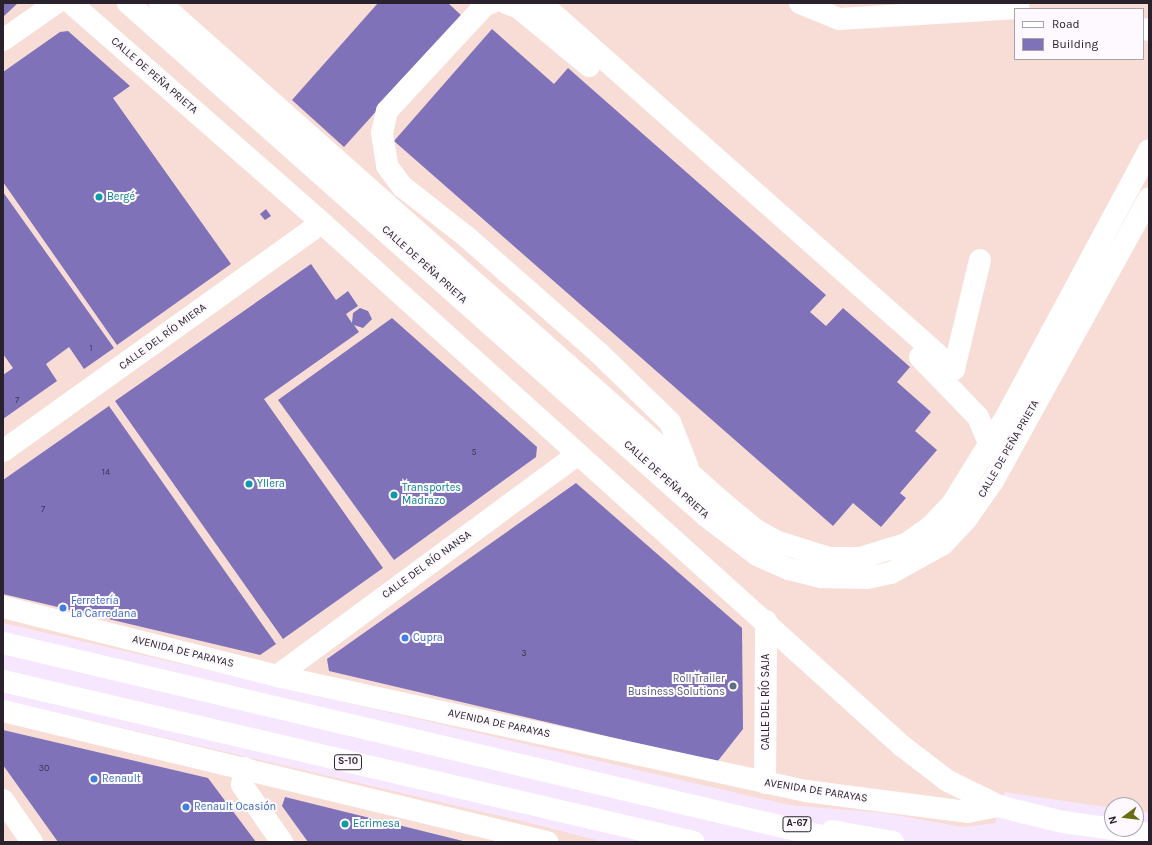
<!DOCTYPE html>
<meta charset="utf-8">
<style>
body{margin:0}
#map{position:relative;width:1152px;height:845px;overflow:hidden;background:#f6e7fe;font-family:Karla,sans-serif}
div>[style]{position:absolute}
.industrial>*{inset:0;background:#f7ddd5}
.building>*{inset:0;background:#7f72b9}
.minor>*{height:22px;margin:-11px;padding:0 11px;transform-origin:11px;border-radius:11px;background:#fff}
.highway>*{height:22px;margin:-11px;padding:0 11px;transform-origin:11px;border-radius:11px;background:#fff}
.dots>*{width:11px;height:11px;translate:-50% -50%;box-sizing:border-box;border:2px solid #fdf9ff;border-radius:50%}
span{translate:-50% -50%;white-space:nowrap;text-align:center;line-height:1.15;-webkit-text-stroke:4px #fdf9ff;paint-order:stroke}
.number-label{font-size:9px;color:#3e364f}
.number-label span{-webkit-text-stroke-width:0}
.shield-label span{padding:1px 3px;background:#fdf9ff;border:1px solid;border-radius:3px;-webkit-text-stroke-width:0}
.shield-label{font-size:10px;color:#29222c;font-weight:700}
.street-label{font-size:11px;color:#29222c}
.culture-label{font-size:11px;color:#0d838f}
.left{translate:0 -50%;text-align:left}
.shop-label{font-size:11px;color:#366cbe}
.service-label{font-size:11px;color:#4e5e75}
.right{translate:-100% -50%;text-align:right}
.frame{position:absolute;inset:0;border:4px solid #29222c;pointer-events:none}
.legend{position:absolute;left:1014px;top:8px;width:130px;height:52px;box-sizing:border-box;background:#fdf9ff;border:1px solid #a8a3ab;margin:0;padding:5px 7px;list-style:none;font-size:12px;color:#29222c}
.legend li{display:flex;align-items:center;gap:8px;height:20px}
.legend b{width:20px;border:1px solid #a8a3ab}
.north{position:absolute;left:1104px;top:797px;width:40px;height:40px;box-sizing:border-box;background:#fdf9ff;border:1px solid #a8a3ab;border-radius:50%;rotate:255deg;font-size:11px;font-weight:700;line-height:16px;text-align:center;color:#29222c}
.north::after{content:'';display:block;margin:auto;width:14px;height:18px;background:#676e14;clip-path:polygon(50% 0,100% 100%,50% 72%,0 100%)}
</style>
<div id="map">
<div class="industrial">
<i style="clip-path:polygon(evenodd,3px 3px,1149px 3px,1149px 813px,1136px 811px,1136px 805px,1112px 805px,1112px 808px,1005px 792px,995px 823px,963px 827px,884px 813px,789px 805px,3px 623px,3px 3px,1015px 9px,1143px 9px,1143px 59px,1015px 59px,1015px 9px)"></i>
<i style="clip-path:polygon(3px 700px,518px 820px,604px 842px,3px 842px)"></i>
</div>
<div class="building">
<i style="clip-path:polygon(3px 3px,18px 3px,3px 17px)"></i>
<i style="clip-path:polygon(378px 3px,448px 3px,462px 16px,344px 147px,292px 100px)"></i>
<i style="clip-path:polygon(492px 29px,554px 84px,568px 68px,826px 295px,810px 312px,826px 326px,843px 308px,910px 367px,897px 382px,931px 412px,915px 431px,937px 450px,900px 493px,906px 498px,881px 527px,853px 503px,833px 526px,394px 141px)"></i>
<i style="clip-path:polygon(68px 31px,130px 86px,113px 98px,231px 264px,117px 345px,3px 182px,3px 72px,60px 32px)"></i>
<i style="clip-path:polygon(3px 192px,114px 348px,84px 369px,69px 347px,46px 364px,57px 381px,3px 419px,3px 375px,13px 368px,3px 354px)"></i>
<i style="clip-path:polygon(266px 209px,271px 216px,265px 220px,260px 214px)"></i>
<i style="clip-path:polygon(311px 264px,336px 300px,348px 291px,358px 306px,346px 314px,352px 323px,353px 313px,360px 308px,368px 311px,372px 319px,363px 328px,354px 325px,359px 332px,264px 399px,383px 568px,283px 639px,115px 401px)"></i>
<i style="clip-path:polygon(392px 318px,537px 447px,536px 457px,394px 560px,278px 400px)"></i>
<i style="clip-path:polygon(109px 406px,276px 644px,260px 655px,3px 594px,3px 480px)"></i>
<i style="clip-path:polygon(576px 483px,742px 628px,743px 729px,717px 762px,329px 671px,327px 659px)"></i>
<i style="clip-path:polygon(3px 730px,208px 778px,256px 842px,58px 842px,3px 765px)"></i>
<i style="clip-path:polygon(285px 797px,463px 841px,463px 842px,308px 842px,282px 806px)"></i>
</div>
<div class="minor">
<i style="left:71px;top:3px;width:334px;rotate:41.2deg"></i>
<i style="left:322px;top:223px;width:781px;rotate:42.04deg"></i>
<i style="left:902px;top:746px;width:58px;rotate:37.3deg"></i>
<i style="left:948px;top:781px;width:57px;rotate:26.1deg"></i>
<i style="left:999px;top:806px;width:24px;rotate:15deg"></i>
<i style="left:1022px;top:812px;width:42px;rotate:13.7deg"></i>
<i style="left:1063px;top:822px;width:87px;rotate:7.9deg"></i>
<i style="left:128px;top:3px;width:773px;rotate:41.59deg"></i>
<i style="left:706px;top:516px;width:64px;rotate:37.4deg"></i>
<i style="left:757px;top:555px;width:35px;rotate:24deg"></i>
<i style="left:789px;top:569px;width:33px;rotate:14deg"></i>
<i style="left:821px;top:577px;width:46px;rotate:1.2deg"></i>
<i style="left:867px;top:578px;width:25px;rotate:-12deg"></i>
<i style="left:891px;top:573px;width:60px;rotate:-29.1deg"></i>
<i style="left:943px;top:544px;width:35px;rotate:-47deg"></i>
<i style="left:967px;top:518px;width:45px;rotate:-54.9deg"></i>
<i style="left:993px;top:481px;width:323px;rotate:-61.1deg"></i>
<i style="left:160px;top:3px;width:752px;rotate:41.6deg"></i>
<i style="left:722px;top:502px;width:44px;rotate:39.5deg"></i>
<i style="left:756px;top:530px;width:25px;rotate:29deg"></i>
<i style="left:778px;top:542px;width:53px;rotate:17.4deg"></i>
<i style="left:829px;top:558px;width:31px"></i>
<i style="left:860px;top:558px;width:48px;rotate:-16.9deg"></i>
<i style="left:906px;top:544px;width:29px;rotate:-35deg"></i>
<i style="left:930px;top:527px;width:32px;rotate:-46deg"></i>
<i style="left:952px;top:504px;width:100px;rotate:-58.1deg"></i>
<i style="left:1005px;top:419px;width:305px;rotate:-61.8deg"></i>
<i style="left:491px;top:3px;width:5px;rotate:169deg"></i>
<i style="left:486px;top:4px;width:146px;rotate:132.8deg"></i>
<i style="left:387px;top:111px;width:23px;rotate:103deg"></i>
<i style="left:382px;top:133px;width:33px;rotate:81deg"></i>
<i style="left:387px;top:166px;width:26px;rotate:53deg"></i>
<i style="left:403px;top:187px;width:83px;rotate:38.1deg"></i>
<i style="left:468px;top:238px;width:174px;rotate:41.3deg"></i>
<i style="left:599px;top:353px;width:99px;rotate:44.2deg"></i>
<i style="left:670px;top:422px;width:49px;rotate:68.6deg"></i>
<i style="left:506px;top:3px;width:14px;rotate:21deg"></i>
<i style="left:519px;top:8px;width:91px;rotate:39.6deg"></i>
<i style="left:541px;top:3px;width:552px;rotate:41.55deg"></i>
<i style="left:954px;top:369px;width:112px;rotate:-76.6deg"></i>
<i style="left:800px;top:3px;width:42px;rotate:22.3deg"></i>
<i style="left:839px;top:19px;width:180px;rotate:-3.5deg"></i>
<i style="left:1143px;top:29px;width:6px;rotate:9deg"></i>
<i style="left:3px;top:40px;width:65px;rotate:-34.9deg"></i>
<i style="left:920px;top:357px;width:83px;rotate:46deg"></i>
<i style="left:978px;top:417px;width:30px;rotate:67deg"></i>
<i style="left:3px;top:451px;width:392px;rotate:-35.6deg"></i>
<i style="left:3px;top:607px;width:283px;rotate:14.1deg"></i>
<i style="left:277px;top:676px;width:541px;rotate:12.26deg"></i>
<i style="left:806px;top:791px;width:162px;rotate:7.4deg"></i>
<i style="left:967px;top:812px;width:33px;rotate:-11deg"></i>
<i style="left:277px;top:676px;width:374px;rotate:-36.4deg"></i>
<i style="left:3px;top:711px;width:560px;rotate:13.54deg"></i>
<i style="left:245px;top:768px;width:17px;rotate:100deg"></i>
<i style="left:242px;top:785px;width:70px;rotate:54.9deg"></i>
<i style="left:765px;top:783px;width:162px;rotate:-89.6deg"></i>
<i style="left:3px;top:800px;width:51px;rotate:55.4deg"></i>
</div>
<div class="highway">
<i style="left:3px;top:643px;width:867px;rotate:13.27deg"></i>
<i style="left:3px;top:681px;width:709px;rotate:13.13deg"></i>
<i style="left:832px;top:831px;width:62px;rotate:10.2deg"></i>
</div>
<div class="dots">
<i style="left:99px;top:197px;background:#0f9aa8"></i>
<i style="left:249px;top:484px;background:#0f9aa8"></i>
<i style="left:394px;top:495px;background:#0f9aa8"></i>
<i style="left:63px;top:608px;background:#3f7fe0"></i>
<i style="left:405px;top:638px;background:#3f7fe0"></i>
<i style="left:733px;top:686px;background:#5c6f8a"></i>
<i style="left:94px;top:779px;background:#3f7fe0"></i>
<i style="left:186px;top:807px;background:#3f7fe0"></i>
<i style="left:345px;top:824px;background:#0f9aa8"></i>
</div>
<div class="number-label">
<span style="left:91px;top:348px">1</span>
<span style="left:17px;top:400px">7</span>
<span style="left:474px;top:452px">5</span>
<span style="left:106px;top:472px">14</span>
<span style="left:43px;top:509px">7</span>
<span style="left:524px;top:653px">3</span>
<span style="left:44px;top:768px">30</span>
</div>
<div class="shield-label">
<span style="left:348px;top:762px">S-10</span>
<span style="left:797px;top:824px">A-67</span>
</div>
<div class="street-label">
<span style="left:154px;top:76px;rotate:41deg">CALLE DE PEÑA PRIETA</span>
<span style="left:424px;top:265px;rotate:42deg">CALLE DE PEÑA PRIETA</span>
<span style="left:163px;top:337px;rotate:-36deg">CALLE DEL RÍO MIERA</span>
<span style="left:1009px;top:449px;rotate:-60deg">CALLE DE PEÑA PRIETA</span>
<span style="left:666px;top:480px;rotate:42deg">CALLE DE PEÑA PRIETA</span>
<span style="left:427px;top:565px;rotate:-36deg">CALLE DEL RÍO NANSA</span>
<span style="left:183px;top:652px;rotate:14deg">AVENIDA DE PARAYAS</span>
<span style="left:766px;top:702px;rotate:-90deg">CALLE DEL RÍO SAJA</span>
<span style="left:499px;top:724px;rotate:12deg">AVENIDA DE PARAYAS</span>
<span style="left:816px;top:791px;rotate:9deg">AVENIDA DE PARAYAS</span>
</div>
<div class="culture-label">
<span class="left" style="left:107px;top:197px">Bergé</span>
<span class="left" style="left:257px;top:484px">Yllera</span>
<span class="left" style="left:402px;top:495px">Transportes<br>Madrazo</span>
<span class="left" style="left:353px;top:824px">Ecrimesa</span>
</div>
<div class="shop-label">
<span class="left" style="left:71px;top:608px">Ferretería<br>La Carredana</span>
<span class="left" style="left:413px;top:638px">Cupra</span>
<span class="left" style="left:102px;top:779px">Renault</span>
<span class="left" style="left:194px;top:807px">Renault Ocasión</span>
</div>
<div class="service-label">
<span class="right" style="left:725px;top:686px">Roll Trailer<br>Business Solutions</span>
</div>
<div class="frame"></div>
<ul class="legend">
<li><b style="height:5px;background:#fff"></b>Road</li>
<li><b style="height:11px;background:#7f72b9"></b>Building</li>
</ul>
<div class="north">N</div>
</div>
